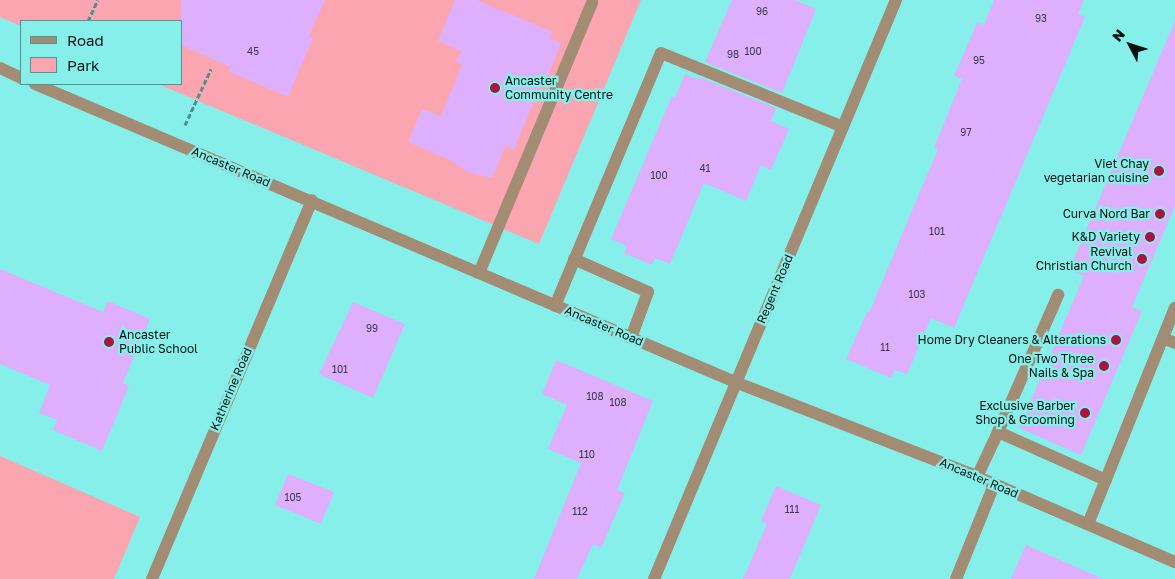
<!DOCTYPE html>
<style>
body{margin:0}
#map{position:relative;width:1175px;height:579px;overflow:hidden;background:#86efea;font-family:"Golos Text",sans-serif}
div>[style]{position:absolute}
.green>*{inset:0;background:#fba5b0}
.building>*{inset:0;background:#ddaffc}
.path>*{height:3px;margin-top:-1.5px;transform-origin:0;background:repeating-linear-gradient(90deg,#4d918e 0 5px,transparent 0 7.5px)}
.minor>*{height:12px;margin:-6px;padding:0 6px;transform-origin:6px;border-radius:6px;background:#a28c73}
.dots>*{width:14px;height:14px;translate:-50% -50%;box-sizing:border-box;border:2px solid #86efea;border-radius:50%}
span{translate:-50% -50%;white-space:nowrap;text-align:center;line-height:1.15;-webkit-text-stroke:4.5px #86efea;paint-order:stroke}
.number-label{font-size:10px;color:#373a4c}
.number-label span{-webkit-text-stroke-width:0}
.poi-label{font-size:12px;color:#001312}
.left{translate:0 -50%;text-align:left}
.right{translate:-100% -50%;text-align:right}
.street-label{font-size:12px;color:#001312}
.legend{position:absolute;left:20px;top:20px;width:162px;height:65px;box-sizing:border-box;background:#86efea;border:1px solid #509794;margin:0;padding:6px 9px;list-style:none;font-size:15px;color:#001312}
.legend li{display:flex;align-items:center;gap:10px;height:25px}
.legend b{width:25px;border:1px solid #509794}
.north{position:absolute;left:1105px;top:20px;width:50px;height:50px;-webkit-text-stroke:4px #86efea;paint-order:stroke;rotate:310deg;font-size:14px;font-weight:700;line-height:20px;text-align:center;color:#001312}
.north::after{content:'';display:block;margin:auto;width:18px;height:22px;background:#001312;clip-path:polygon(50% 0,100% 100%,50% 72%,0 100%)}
</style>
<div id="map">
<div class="green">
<i style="clip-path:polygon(0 0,641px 0,539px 244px,158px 84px,181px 84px,181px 21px,21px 21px,21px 26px,0 17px)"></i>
<i style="clip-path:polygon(0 456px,140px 517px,114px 579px,0 579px)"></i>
</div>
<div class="building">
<i style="clip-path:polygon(181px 0,325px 0,309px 36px,313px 38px,288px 97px,228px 71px,230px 67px,181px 45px)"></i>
<i style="clip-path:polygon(455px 0,477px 0,553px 32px,550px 38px,561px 43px,547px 78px,544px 76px,514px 150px,506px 146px,492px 178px,470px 173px,448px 159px,408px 142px,422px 109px,441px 116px,462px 65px,456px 62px,461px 51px,438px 41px)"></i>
<i style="clip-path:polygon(732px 0,795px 0,816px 9px,782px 93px,705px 62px)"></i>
<i style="clip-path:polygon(994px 0,1084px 0,1078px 14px,1085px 17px,954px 328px,931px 318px,907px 374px,895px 370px,891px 378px,846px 359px,867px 312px,869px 313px,938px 149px,934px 148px,962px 79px,954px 76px,977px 23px,984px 25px)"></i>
<i style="clip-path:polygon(1175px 21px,1175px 206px,1132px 307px,1142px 311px,1081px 455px,1019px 428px,1084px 276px,1069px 270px)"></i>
<i style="clip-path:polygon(685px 74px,698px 80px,699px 77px,776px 108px,771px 121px,789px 129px,771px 170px,761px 165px,746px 201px,704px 183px,670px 264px,655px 258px,652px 265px,624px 253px,627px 246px,611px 239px,672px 96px,675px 98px)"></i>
<i style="clip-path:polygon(0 269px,103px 312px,108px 301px,150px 319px,123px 383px,129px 386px,102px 451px,53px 430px,57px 420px,39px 413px,50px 385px,0 364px)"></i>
<i style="clip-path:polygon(353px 302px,405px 324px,373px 398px,319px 374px)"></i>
<i style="clip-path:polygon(556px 360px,653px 401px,617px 490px,625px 493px,601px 548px,593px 544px,577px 579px,534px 579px,581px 463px,548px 449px,567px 405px,542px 394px)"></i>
<i style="clip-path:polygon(288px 474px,334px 492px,321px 524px,275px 505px)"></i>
<i style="clip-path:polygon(776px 486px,821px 505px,790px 579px,743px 579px,767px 524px,761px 521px)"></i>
<i style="clip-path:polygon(1026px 545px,1103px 579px,1011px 579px)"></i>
</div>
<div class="path">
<i style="left:88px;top:21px;width:23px;rotate:-65deg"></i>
<i style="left:185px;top:125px;width:62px;rotate:-65.1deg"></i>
</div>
<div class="minor">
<i style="left:0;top:68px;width:23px;rotate:25deg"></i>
<i style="left:35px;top:84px;width:761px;rotate:23.06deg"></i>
<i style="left:735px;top:382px;width:251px;rotate:21.3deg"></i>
<i style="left:969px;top:473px;width:224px;rotate:23.4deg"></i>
<i style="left:574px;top:259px;width:81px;rotate:24deg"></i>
<i style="left:648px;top:292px;width:49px;rotate:110.3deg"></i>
<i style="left:479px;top:273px;width:293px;rotate:-67.3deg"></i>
<i style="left:555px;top:306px;width:274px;rotate:-67.3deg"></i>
<i style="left:661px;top:53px;width:196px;rotate:22.1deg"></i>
<i style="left:1163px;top:338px;width:13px;rotate:23deg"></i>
<i style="left:998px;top:432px;width:150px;rotate:-66.3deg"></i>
<i style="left:977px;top:477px;width:50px;rotate:-65deg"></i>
<i style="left:998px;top:432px;width:118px;rotate:24deg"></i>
<i style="left:1088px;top:524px;width:233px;rotate:-68.1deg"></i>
<i style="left:152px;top:579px;width:411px;rotate:-67.1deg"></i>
<i style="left:654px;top:579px;width:628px;rotate:-67.32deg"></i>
<i style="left:956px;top:579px;width:101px;rotate:-68deg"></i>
</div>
<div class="dots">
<i style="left:495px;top:88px;background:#a91443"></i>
<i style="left:1159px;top:171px;background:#a91443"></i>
<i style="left:1160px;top:214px;background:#a91443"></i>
<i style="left:1150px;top:237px;background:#a91443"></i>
<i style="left:1142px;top:259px;background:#a91443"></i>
<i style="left:1116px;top:340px;background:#a91443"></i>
<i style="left:109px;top:342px;background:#a91443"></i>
<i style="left:1104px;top:366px;background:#a91443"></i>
<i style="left:1085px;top:413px;background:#a91443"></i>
</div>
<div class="number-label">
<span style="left:762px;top:12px">96</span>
<span style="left:1041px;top:19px">93</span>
<span style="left:253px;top:52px">45</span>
<span style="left:753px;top:52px">100</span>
<span style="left:733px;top:55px">98</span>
<span style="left:979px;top:61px">95</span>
<span style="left:966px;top:133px">97</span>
<span style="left:705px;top:169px">41</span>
<span style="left:659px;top:176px">100</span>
<span style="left:937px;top:232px">101</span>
<span style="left:917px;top:295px">103</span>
<span style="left:372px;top:329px">99</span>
<span style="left:885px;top:348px">11</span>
<span style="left:340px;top:370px">101</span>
<span style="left:595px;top:397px">108</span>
<span style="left:618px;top:403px">108</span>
<span style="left:587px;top:455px">110</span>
<span style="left:293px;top:498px">105</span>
<span style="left:792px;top:510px">111</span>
<span style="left:580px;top:512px">112</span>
</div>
<div class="poi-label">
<span class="left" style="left:505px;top:88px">Ancaster<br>Community Centre</span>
<span class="right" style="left:1149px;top:171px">Viet Chay<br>vegetarian cuisine</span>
<span class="right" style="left:1150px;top:214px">Curva Nord Bar</span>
<span class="right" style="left:1140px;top:237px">K&amp;D Variety</span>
<span class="right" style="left:1132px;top:259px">Revival<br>Christian Church</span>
<span class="left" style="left:119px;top:342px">Ancaster<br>Public School</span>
<span class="right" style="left:1106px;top:340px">Home Dry Cleaners &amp; Alterations</span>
<span class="right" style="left:1094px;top:366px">One Two Three<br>Nails &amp; Spa</span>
<span class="right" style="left:1075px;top:413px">Exclusive Barber<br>Shop &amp; Grooming</span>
</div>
<div class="street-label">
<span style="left:231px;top:167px;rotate:23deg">Ancaster Road</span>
<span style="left:775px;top:289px;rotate:-67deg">Regent Road</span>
<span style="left:604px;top:326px;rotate:23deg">Ancaster Road</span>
<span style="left:231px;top:389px;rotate:-67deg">Katherine Road</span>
<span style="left:979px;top:478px;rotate:23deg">Ancaster Road</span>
</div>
<ul class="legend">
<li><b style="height:6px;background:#a28c73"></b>Road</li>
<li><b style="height:14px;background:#fba5b0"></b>Park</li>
</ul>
<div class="north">N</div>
</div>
